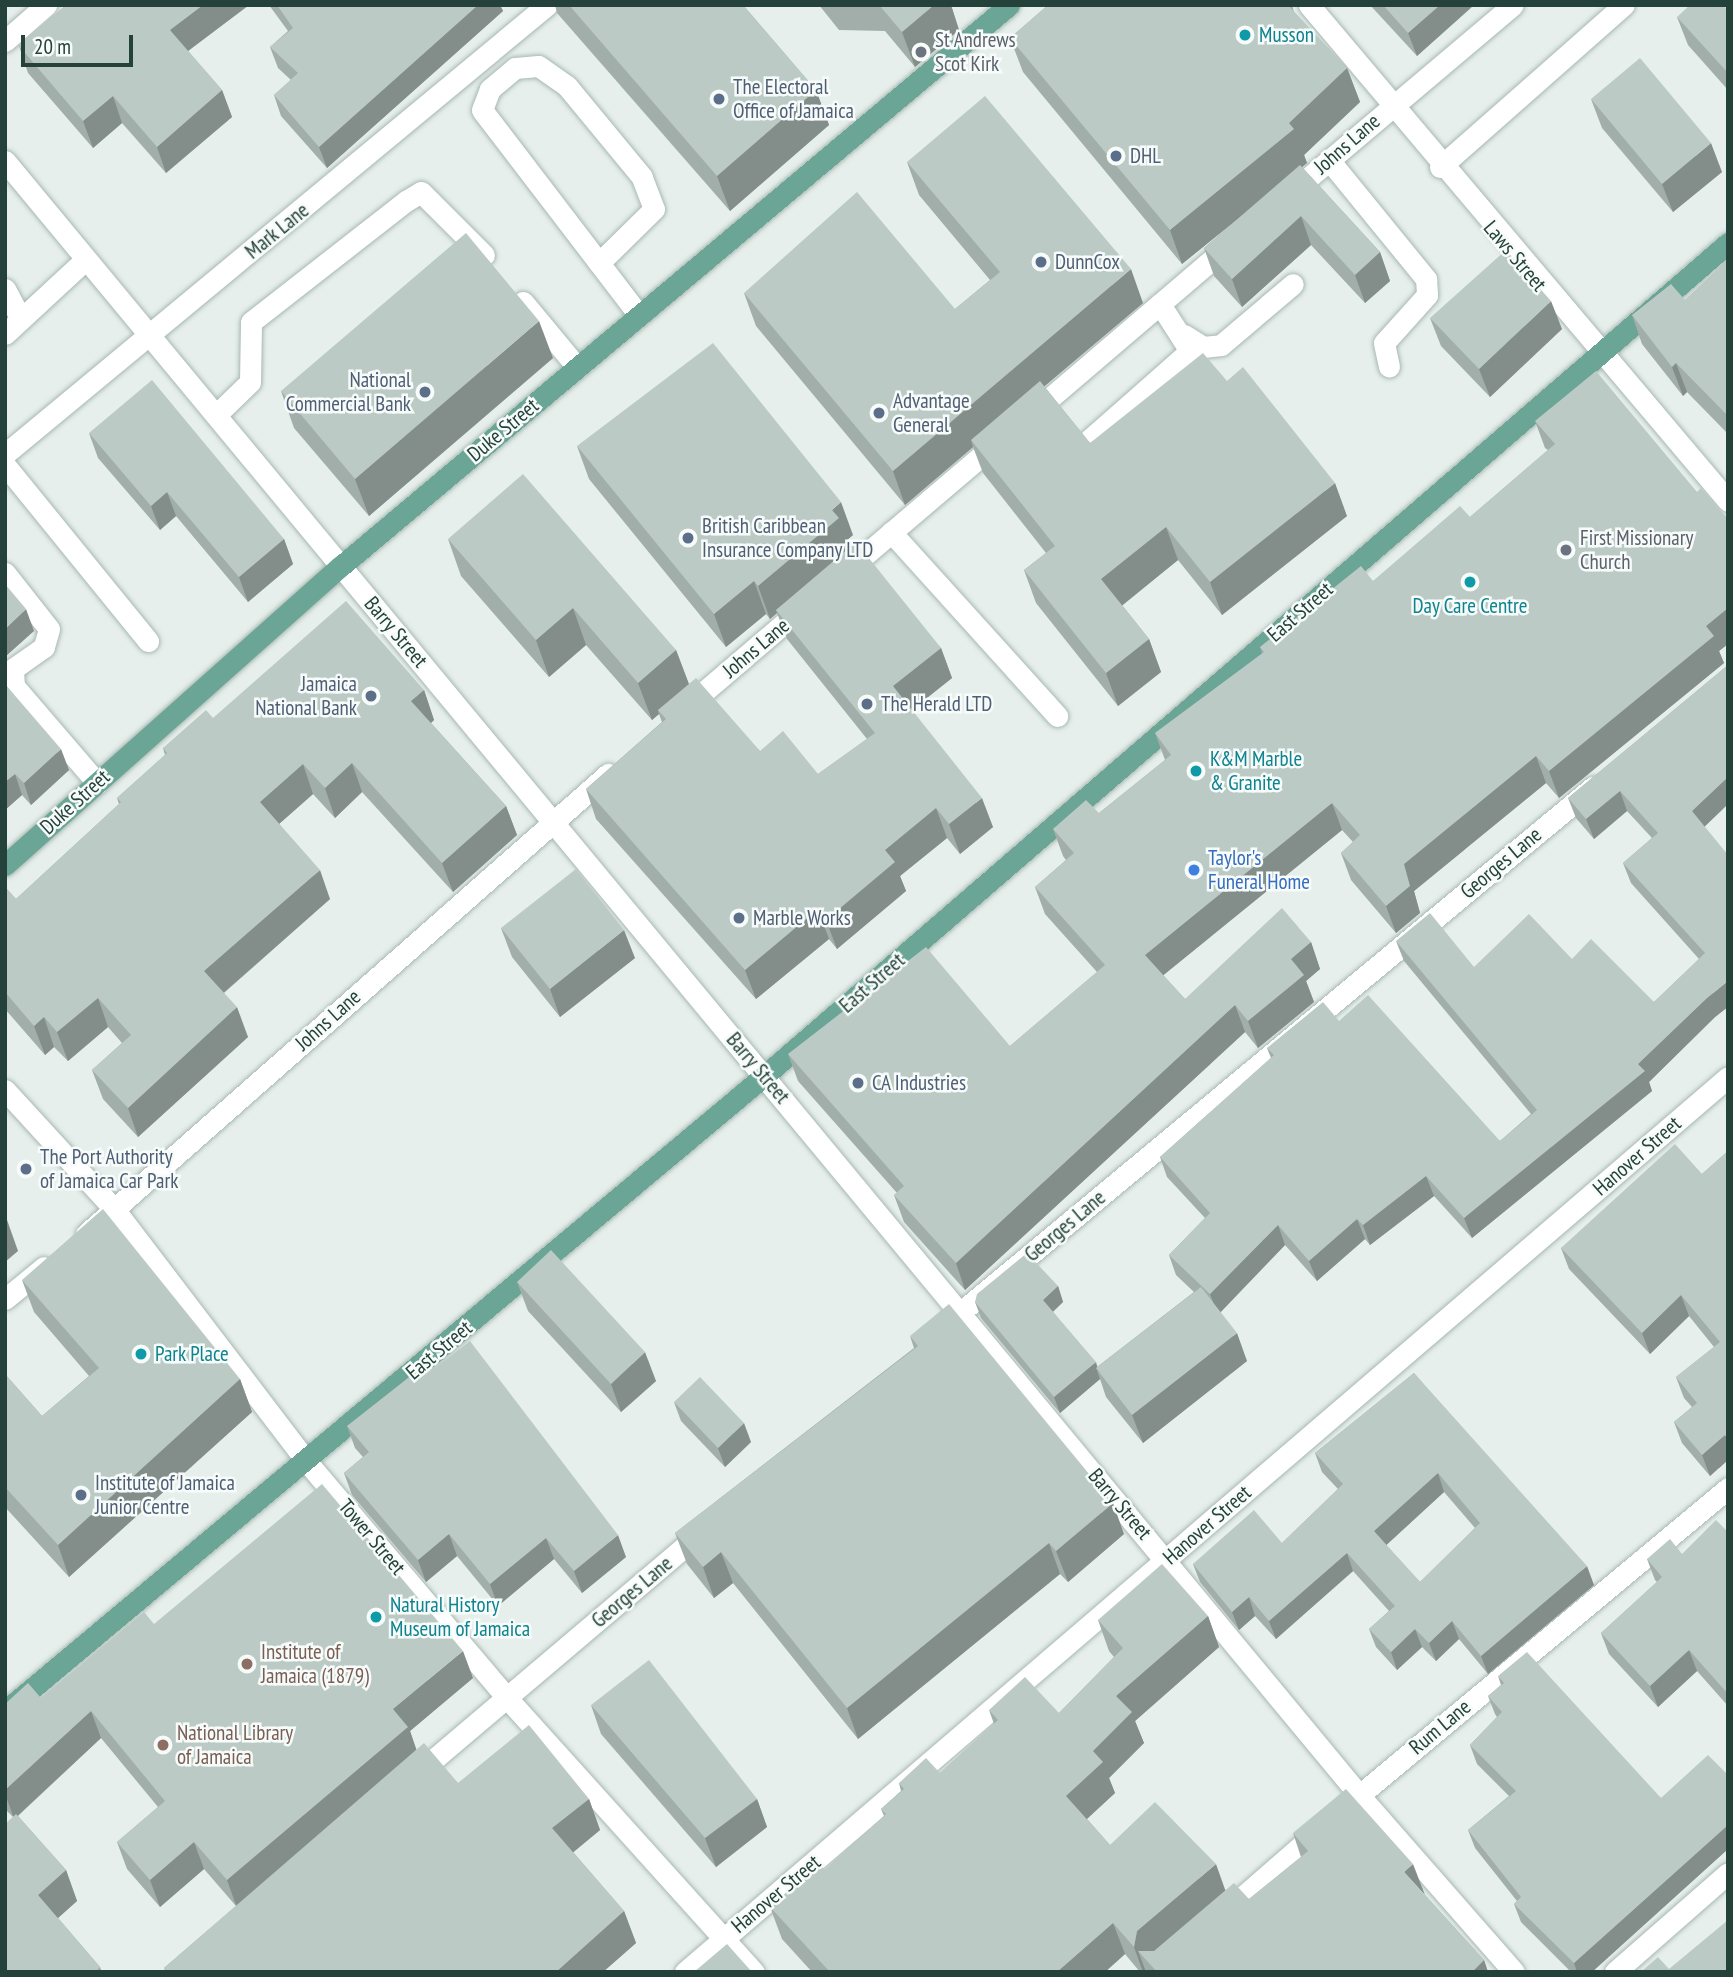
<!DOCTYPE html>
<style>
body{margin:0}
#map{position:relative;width:1733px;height:1977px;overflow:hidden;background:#e6efeb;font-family:"PT Sans Narrow",sans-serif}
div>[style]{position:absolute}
.roads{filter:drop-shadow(0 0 2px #a8b8b2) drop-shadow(0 0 2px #a8b8b2)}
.minor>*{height:21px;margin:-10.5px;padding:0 10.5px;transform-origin:10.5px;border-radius:10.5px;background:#fff}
.major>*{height:21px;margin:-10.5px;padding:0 10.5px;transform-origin:10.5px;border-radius:10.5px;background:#6aa596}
.wall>*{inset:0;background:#a1aea9}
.shaded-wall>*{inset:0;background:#838d89}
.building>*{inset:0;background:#bbcac4}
.dots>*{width:19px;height:19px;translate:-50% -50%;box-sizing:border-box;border:4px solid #f7fbf9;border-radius:50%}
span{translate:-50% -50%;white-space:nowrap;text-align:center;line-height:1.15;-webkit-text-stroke:5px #f7fbf9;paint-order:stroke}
.culture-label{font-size:21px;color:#0d838f}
.left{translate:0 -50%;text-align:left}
.worship-label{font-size:21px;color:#5b616d}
.service-label{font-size:21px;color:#4e5e75}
.right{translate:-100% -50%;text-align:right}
.street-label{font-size:21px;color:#24423a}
.shop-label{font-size:21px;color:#366cbe}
.education-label{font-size:21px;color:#785e54}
.frame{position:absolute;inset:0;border:7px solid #24423a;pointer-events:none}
.scale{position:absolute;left:21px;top:35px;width:112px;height:32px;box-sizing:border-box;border:4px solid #24423a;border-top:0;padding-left:9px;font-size:21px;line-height:24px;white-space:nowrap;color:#24423a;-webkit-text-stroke:5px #f7fbf9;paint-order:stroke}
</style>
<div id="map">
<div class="roads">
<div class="minor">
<i style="left:1309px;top:5px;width:649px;rotate:49.81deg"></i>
<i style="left:5px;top:41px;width:55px;rotate:-41.3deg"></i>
<i style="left:1329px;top:160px;width:154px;rotate:50.8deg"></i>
<i style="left:1426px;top:279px;width:16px;rotate:86deg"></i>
<i style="left:1427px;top:295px;width:64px;rotate:131.9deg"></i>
<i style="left:1384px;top:343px;width:24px;rotate:78deg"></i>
<i style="left:5px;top:161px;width:2122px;rotate:50.35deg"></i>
<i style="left:1359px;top:1795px;width:235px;rotate:48.8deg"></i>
<i style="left:1440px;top:167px;width:245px;rotate:-41.4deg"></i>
<i style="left:1288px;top:195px;width:294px;rotate:-40.2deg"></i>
<i style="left:599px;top:263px;width:77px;rotate:-44.5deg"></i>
<i style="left:654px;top:209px;width:34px;rotate:-111deg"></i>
<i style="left:642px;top:177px;width:118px;rotate:-129.5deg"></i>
<i style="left:567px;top:86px;width:35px;rotate:-145deg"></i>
<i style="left:538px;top:66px;width:23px;rotate:175deg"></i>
<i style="left:515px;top:68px;width:33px;rotate:140deg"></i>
<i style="left:490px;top:89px;width:22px;rotate:111deg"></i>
<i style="left:482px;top:110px;width:258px;rotate:52.6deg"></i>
<i style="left:5px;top:289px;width:32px;rotate:62deg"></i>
<i style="left:523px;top:302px;width:85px;rotate:50.3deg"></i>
<i style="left:5px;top:334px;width:110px;rotate:-42.8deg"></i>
<i style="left:1184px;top:335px;width:22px;rotate:32deg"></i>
<i style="left:1203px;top:347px;width:18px;rotate:-6deg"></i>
<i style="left:1221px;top:345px;width:94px;rotate:-40.3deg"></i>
<i style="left:216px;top:415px;width:47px;rotate:-44.1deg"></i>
<i style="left:250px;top:382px;width:60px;rotate:-89deg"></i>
<i style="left:251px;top:322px;width:197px;rotate:-38deg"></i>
<i style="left:406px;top:201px;width:17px;rotate:-31deg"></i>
<i style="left:421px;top:192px;width:89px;rotate:45deg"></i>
<i style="left:1030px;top:415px;width:262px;rotate:-40.5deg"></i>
<i style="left:1089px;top:440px;width:135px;rotate:-41.4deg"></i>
<i style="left:1190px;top:351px;width:56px;rotate:-122.6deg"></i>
<i style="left:5px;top:454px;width:704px;rotate:-39.64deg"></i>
<i style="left:5px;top:465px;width:227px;rotate:50.9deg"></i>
<i style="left:891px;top:532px;width:248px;rotate:47.9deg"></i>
<i style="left:846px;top:571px;width:202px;rotate:-40.4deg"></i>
<i style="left:5px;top:573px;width:71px;rotate:51.8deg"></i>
<i style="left:49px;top:629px;width:19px;rotate:106deg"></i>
<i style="left:44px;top:647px;width:38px;rotate:145deg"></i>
<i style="left:13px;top:669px;width:17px;rotate:87deg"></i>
<i style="left:14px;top:686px;width:128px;rotate:49.4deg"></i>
<i style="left:686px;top:707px;width:153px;rotate:-40.5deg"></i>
<i style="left:5px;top:1090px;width:163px;rotate:47.5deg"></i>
<i style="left:115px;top:1210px;width:317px;rotate:52.7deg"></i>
<i style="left:307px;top:1462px;width:309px;rotate:49.7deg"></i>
<i style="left:507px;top:1698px;width:369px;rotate:48deg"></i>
<i style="left:86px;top:1234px;width:696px;rotate:-41.39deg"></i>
<i style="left:5px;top:1299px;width:50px;rotate:-39.4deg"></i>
<i style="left:950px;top:1321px;width:836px;rotate:-39.71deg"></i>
<i style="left:414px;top:1776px;width:377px;rotate:-40.3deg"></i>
<i style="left:1350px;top:1803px;width:492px;rotate:-39.8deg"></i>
<i style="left:1224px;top:1913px;width:125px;rotate:-41.1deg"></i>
<i style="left:685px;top:1972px;width:1374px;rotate:-40.63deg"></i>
<i style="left:1615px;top:1972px;width:150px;rotate:-41.2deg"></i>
</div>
<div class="major">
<i style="left:5px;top:865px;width:450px;rotate:-41.7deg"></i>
<i style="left:341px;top:566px;width:872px;rotate:-40.02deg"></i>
<i style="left:5px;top:1711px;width:990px;rotate:-39.92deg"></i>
<i style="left:764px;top:1076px;width:1274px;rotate:-40.83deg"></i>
</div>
</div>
<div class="wall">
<i style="clip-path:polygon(66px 5px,249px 5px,188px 51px,222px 90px,232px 117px,166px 173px,122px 123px,93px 148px,28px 73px,19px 46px)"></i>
<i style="clip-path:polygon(269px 5px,500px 5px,503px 11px,327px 168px,281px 116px,274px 95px,291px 80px,278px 68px,270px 47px,288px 31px)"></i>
<i style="clip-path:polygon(555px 5px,743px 5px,816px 90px,829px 125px,730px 211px,557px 13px)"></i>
<i style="clip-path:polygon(819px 5px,951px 5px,959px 30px,915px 67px,885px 31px,839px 30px)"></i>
<i style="clip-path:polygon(1048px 5px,1292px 5px,1294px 12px,1347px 68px,1360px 102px,1304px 155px,1307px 163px,1302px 167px,1380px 252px,1390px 281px,1365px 303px,1311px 245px,1242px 307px,1214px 276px,1204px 248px,1237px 219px,1182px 264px,1023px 72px,1010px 38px)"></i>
<i style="clip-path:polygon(1370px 5px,1474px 5px,1417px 56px)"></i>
<i style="clip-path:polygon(1728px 10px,1728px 90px,1688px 45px,1677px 17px)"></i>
<i style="clip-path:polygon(1591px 99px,1722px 172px,1673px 212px,1602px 128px)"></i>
<i style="clip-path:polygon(907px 162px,1143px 303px,1044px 386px,1090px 443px,1227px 381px,1347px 516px,1222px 615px,1178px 560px,1122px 605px,1149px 639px,1161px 672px,1118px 706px,1036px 603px,1024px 570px,1046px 553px,983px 473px,973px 447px,905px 505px,756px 326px,744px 293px,955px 309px,990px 280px,919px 195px)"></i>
<i style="clip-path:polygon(1728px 260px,1728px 434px,1687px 392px,1683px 396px,1642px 344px,1632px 315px,1685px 300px)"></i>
<i style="clip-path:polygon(1430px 318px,1562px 329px,1490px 397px,1441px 346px)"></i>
<i style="clip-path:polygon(553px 358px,369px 516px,294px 428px,281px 391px)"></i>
<i style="clip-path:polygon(1535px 421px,1697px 492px,1728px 519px,1728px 644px,1719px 651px,1724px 663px,1559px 798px,1546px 783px,1414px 891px,1420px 913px,1396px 933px,1351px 880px,1341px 853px,1353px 842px,1342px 830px,1163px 975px,1185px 999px,1311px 942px,1320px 969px,1306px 981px,1314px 1002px,1258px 1048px,1245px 1032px,965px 1290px,904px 1222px,894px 1195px,897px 1193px,798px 1081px,788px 1054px,1010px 1046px,1097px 972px,1045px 914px,1035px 887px,1066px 860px,1063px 856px,1053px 829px,1099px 813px,1165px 760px,1155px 733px,1262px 654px,1260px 647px,1373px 581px,1470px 517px,1548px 450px,1545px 448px)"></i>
<i style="clip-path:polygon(89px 433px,284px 539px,293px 564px,248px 602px,176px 516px,160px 530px,98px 458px)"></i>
<i style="clip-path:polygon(577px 446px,853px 535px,847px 540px,849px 548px,941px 648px,952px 678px,912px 710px,993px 827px,960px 854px,947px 838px,900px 876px,906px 891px,837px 949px,829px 939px,756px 999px,596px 819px,586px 789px,662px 722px,659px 714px,652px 720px,586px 645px,549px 677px,461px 576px,448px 539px,676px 650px,689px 684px,760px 751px,818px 774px,867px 739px,787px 639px,777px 613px,770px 619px,766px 614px,726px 647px,589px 479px)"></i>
<i style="clip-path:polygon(1728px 665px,1728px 804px,1705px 826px,1714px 1018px,1649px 1082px,1652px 1091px,1472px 1238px,1434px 1196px,1370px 1245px,1365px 1239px,1317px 1281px,1285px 1245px,1220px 1312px,1247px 1361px,1143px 1443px,1106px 1397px,1100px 1379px,1060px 1413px,981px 1318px,975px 1302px,1058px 1286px,1063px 1302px,1053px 1312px,1097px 1367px,1194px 1292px,1176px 1275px,1169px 1255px,1205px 1218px,1167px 1177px,1160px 1157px,1271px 1058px,1267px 1048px,1339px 1021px,1500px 1141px,1531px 1114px,1404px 961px,1396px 941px,1474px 967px,1572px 959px,1654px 1002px,1699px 959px,1631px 883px,1623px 863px,1652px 838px,1627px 811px,1594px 839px,1576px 818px,1568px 798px)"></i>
<i style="clip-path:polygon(5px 684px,69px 770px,31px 805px,22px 795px,5px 810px)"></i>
<i style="clip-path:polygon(424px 690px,434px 720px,431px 723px,506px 806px,517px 835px,453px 892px,362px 792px,335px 818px,313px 794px,279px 824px,330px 899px,224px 993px,248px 1037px,138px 1137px,103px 1099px,92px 1070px,122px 1043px,108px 1027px,68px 1061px,54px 1047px,45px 1055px,5px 1009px,5px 887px,16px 899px,119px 804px,117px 798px,165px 755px,163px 748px,213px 718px)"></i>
<i style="clip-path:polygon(501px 928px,635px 958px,560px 1017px,512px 957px)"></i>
<i style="clip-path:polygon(1728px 1151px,1728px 1460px,1710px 1476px,1682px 1443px,1674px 1422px,1692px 1407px,1684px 1398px,1676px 1377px,1714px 1347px,1689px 1316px,1650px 1354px,1569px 1269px,1561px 1248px,1702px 1174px)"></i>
<i style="clip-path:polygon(22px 1280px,240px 1379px,252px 1412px,69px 1577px,5px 1507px,5px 1374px,42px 1416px,89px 1376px,34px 1312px)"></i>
<i style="clip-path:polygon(517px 1282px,656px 1381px,621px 1412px,528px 1311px)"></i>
<i style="clip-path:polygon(910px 1336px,1124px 1534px,1068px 1582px,1060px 1574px,858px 1739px,733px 1583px,714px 1598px,687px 1564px,675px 1533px,914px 1348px)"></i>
<i style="clip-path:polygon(evenodd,1414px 1373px,1594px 1585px,1488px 1674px,1459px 1639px,1436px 1661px,1422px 1647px,1397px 1670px,1376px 1647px,1369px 1629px,1389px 1611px,1353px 1571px,1276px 1639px,1255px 1616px,1239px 1630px,1200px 1582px,1193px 1564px,1282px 1543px,1338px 1489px,1322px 1472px,1315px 1453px,1414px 1373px,1444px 1492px,1475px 1528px,1420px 1582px,1386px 1545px,1444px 1492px)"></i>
<i style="clip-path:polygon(418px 1381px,626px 1557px,582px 1593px,554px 1559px,498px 1606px,457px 1556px,426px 1582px,352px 1495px,344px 1473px,363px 1457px,355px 1448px,347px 1426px)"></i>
<i style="clip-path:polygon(674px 1402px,751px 1442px,725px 1467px,681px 1421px)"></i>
<i style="clip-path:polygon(1728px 1532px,1728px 1706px,1697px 1671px,1658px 1707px,1609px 1654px,1601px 1633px,1657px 1582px,1655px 1580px,1647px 1559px,1682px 1554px)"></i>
<i style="clip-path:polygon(1208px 1616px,1219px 1647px,1135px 1721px,1144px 1743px,1109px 1778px,1115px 1793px,1087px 1819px,1110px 1845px,1249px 1899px,1301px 1857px,1293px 1833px,1425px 1895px,1484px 1960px,1488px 1972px,1140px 1972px,1125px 1954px,1105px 1972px,812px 1972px,782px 1939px,770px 1907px,825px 1870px,884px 1816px,881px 1809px,901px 1791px,899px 1783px,940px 1773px,994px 1724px,989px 1710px,1059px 1713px,1114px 1657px,1109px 1651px,1098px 1620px)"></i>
<i style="clip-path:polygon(1498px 1676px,1661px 1798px,1728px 1775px,1728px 1849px,1592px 1972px,1571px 1972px,1521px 1922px,1514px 1904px,1517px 1901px,1475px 1848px,1468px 1830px,1509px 1796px,1477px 1764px,1470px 1745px,1497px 1717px,1495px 1714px,1488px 1696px,1501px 1685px)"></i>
<i style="clip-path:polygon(473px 1678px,410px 1731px,416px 1750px,458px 1783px,589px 1799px,600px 1830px,573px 1852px,624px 1911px,636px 1943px,603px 1972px,166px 1972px,164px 1968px,236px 1906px,204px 1869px,160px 1907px,127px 1869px,117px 1842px,158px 1807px,101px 1738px,18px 1816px,66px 1870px,77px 1901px,58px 1918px,100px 1967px,102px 1972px,5px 1972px,13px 1817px,5px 1809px,5px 1704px,41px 1698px)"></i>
<i style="clip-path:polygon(591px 1705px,757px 1799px,767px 1827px,716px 1867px,601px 1734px)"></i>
</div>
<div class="shaded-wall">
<i style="clip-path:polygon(203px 5px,249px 5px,180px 57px,170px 30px)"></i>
<i style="clip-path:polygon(478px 5px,500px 5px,503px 11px,327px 168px,319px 147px)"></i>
<i style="clip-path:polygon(934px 5px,951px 5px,959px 30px,915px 67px,902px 32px)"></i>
<i style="clip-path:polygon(1440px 5px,1474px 5px,1417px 56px,1408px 33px)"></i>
<i style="clip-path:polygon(1347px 68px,1360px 102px,1304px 155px,1307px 163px,1182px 264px,1170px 230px,1289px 123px)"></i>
<i style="clip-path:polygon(222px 90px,232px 117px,166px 173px,157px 147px)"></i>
<i style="clip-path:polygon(816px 90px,829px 125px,730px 211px,717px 176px)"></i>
<i style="clip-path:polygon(113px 96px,122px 123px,93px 148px,83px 121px)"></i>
<i style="clip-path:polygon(1711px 143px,1722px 172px,1673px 212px,1662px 184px)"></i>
<i style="clip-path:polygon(1301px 216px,1311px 245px,1242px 307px,1232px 279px)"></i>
<i style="clip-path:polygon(1380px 252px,1390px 281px,1365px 303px,1355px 275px)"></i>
<i style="clip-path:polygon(1131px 269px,1143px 303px,975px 445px,971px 440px,973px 447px,905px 505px,893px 471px)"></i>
<i style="clip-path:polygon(1551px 301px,1562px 329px,1490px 397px,1479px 369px)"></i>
<i style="clip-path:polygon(539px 321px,553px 358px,369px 516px,355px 479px)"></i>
<i style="clip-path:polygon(1676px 363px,1687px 392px,1683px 396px,1672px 367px)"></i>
<i style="clip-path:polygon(1335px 483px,1347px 516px,1222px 615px,1210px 582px)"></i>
<i style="clip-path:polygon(167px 492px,176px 516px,160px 530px,151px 506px)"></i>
<i style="clip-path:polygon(841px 502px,853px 535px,847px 540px,850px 551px,776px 610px,777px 613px,770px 619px,758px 586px,832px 510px)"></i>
<i style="clip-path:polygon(1166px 527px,1178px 560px,1113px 613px,1101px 579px)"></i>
<i style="clip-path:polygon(284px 539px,293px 564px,248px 602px,239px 577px)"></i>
<i style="clip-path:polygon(754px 581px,766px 614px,726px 647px,714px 614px)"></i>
<i style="clip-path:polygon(573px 608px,586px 645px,549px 677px,536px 640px)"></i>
<i style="clip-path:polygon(1728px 608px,1728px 644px,1719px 651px,1724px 663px,1559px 798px,1549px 771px,1706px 626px)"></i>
<i style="clip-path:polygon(26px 609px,34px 631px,5px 657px,5px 629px)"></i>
<i style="clip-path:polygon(1149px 639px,1161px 672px,1118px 706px,1106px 673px)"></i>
<i style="clip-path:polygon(941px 648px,952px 678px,904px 716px,893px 686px)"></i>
<i style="clip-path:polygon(676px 650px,690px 687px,658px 710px,659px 714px,652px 720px,638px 683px)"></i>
<i style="clip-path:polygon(424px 690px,434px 720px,422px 731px,411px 701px)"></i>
<i style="clip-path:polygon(61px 749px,69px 770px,31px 805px,24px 783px)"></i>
<i style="clip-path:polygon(1536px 756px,1546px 783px,1414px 891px,1420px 913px,1396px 933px,1386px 906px,1404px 864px)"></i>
<i style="clip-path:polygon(352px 763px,362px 792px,335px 818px,325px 788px)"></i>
<i style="clip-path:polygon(303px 764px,313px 794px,271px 831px,260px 802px)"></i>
<i style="clip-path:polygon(15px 774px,22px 795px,5px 810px,5px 782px)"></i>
<i style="clip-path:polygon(1728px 777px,1728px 804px,1700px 831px,1692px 811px)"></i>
<i style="clip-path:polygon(1620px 791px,1627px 811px,1594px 839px,1586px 819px)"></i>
<i style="clip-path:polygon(982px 798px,993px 827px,960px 854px,949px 824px)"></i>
<i style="clip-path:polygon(1332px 803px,1342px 830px,1155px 982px,1145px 955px)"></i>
<i style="clip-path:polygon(506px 806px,517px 835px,453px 892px,442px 863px)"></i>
<i style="clip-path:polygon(936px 808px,947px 838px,900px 876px,906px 891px,837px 949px,826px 920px,885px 850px)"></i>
<i style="clip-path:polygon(320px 870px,330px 899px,214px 1001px,204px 971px)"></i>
<i style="clip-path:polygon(818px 909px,829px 939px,756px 999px,745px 970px)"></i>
<i style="clip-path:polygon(624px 930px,635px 958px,560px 1017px,550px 989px)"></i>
<i style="clip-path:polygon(1311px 942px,1320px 969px,1306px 981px,1314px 1002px,1258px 1048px,1248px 1021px,1291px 959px)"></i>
<i style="clip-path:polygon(1728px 981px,1728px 1007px,1714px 1018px,1649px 1082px,1652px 1091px,1472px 1238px,1464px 1218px,1638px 1064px,1707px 998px)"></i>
<i style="clip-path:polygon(98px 998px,108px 1027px,68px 1061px,57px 1032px)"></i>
<i style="clip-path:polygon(1235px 1005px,1245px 1032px,965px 1290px,956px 1263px)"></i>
<i style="clip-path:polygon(237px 1007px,248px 1037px,138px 1137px,128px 1108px)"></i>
<i style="clip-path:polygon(44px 1017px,54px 1047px,45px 1055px,34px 1026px)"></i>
<i style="clip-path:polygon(1426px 1176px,1434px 1196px,1370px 1245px,1363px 1225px)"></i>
<i style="clip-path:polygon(6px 1217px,18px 1251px,5px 1262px,5px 1218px)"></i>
<i style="clip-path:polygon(1357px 1219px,1365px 1239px,1317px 1281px,1309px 1261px)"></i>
<i style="clip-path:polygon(1278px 1225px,1285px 1245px,1218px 1315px,1210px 1294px)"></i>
<i style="clip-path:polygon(1058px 1286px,1063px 1302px,1049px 1315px,1043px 1300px)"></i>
<i style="clip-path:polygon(1681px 1295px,1689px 1316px,1650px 1354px,1642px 1333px)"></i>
<i style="clip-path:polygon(1237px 1333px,1247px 1361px,1143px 1443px,1132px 1415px)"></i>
<i style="clip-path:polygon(645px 1352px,656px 1381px,621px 1412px,611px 1384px)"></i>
<i style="clip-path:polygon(1096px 1362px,1099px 1373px,1096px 1368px,1100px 1379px,1060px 1413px,1054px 1397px)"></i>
<i style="clip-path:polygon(240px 1379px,252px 1412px,69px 1577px,58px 1545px)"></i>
<i style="clip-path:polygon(744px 1423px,751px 1442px,725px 1467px,718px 1448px)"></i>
<i style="clip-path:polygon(1725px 1435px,1728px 1443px,1728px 1460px,1710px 1476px,1702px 1455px)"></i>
<i style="clip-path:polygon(1438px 1473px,1444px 1492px,1381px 1550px,1374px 1531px)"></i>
<i style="clip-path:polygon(1113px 1503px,1124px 1534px,1068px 1582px,1056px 1551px)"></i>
<i style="clip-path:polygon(449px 1534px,457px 1556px,426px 1582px,418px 1560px)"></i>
<i style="clip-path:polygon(618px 1535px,626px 1557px,582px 1593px,574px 1571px)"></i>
<i style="clip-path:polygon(546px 1538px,554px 1559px,498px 1606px,490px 1584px)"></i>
<i style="clip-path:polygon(1049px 1543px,1060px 1574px,858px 1739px,847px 1708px)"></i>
<i style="clip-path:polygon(721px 1552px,733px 1583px,714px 1598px,703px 1567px)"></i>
<i style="clip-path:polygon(1347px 1553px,1353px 1571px,1276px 1639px,1269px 1621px)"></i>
<i style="clip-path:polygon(1587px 1566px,1594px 1585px,1488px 1674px,1481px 1656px)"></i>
<i style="clip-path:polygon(1249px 1597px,1255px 1616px,1239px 1630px,1232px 1612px)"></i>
<i style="clip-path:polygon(1208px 1616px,1219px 1647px,1135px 1721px,1144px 1743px,1109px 1778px,1115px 1793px,1078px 1827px,1066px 1796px,1093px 1751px,1116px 1696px)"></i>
<i style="clip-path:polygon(1452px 1621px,1459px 1639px,1436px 1661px,1429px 1643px)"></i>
<i style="clip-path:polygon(1415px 1629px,1422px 1647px,1397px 1670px,1391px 1652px)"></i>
<i style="clip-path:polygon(1689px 1650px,1697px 1671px,1658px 1707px,1650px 1686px)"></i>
<i style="clip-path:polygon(463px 1651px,473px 1678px,410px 1731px,418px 1754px,237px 1908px,227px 1880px,393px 1709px)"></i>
<i style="clip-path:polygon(91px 1711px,101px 1738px,14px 1819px,5px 1793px,5px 1790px)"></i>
<i style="clip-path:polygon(589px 1799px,600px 1830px,564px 1860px,552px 1828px)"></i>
<i style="clip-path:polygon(757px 1799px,767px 1827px,716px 1867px,705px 1838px)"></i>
<i style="clip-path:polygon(1728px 1825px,1728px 1849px,1592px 1972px,1577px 1972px,1574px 1963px)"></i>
<i style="clip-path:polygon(194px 1842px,204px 1869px,160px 1907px,150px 1880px)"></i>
<i style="clip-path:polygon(1216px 1864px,1227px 1895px,1149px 1962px,1138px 1951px,1146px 1972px,1143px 1972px,1134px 1947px,1137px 1931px)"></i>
<i style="clip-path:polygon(1413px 1864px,1425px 1895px,1404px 1872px)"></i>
<i style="clip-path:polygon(66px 1870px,77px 1901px,49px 1926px,38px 1895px)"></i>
<i style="clip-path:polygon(624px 1911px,636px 1943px,603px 1972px,556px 1972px)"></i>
<i style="clip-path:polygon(1113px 1923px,1125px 1954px,1105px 1972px,1057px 1972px)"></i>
<i style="clip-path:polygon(1484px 1960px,1488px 1972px,1472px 1972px)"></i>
</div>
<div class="building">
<i style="clip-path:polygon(66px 5px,203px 5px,170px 30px,222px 90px,157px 147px,113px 96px,83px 121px,19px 46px)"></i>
<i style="clip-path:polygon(277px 5px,478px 5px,319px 147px,274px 95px,298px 73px,270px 47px,293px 28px)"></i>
<i style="clip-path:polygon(569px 5px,743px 5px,816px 90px,717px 176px)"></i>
<i style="clip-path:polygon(879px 5px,934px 5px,902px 32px)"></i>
<i style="clip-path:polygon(1048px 5px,1288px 5px,1347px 68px,1289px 123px,1294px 129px,1170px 230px,1010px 38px)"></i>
<i style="clip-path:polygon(1383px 5px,1440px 5px,1408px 33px)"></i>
<i style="clip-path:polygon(1690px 5px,1723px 5px,1728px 10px,1728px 73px,1677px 17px)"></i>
<i style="clip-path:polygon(1640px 58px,1711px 143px,1662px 184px,1591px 99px)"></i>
<i style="clip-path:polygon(985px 96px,1131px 269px,893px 471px,744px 293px,857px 192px,955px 309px,1000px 272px,907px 162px)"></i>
<i style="clip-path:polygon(1300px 165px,1380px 252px,1355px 275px,1301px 216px,1232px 279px,1204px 248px)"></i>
<i style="clip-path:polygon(466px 233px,539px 321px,355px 479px,281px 391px)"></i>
<i style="clip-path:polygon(1506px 250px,1551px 301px,1479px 369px,1430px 318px)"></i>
<i style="clip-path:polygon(1728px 260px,1728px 416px,1676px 363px,1672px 367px,1632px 315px,1671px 284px,1685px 300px)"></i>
<i style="clip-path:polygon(713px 343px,841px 502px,832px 510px,839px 518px,758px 586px,754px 581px,714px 614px,577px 446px)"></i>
<i style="clip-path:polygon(1203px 353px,1227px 381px,1243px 367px,1335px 483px,1210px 582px,1166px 527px,1101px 579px,1149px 639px,1106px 673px,1024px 570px,1055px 546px,971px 440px,1040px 381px,1090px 443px)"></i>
<i style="clip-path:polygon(1596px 371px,1697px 492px,1701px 488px,1728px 519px,1728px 608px,1706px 626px,1714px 636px,1549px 771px,1536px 756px,1404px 864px,1410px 886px,1386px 906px,1341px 853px,1360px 835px,1332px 803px,1145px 955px,1185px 999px,1282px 908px,1311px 942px,1291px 959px,1304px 975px,1248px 1021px,1235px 1005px,956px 1263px,894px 1195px,904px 1186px,788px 1054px,926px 947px,1010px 1046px,1105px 965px,1035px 887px,1074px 853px,1053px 829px,1086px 800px,1099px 813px,1171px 755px,1155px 733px,1264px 652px,1260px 647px,1361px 566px,1373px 581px,1460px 506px,1470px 517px,1555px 444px,1535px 421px)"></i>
<i style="clip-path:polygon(152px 380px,284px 539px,239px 577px,167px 492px,151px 506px,89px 433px)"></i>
<i style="clip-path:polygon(523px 474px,676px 650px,638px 683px,573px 608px,536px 640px,448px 539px)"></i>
<i style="clip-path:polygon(856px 542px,941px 648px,893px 686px,982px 798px,949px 824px,936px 808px,885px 850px,895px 862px,826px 920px,818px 909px,745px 970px,586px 789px,666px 719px,658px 710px,696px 678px,760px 751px,783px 731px,818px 774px,875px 733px,776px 610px)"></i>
<i style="clip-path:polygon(5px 584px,26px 609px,5px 629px)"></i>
<i style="clip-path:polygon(346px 601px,424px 690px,411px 701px,506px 806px,442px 863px,352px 763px,325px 788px,303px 764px,260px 802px,320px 870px,204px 971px,237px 1007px,128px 1108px,92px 1070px,131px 1035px,98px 998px,57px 1032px,44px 1017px,34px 1026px,5px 992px,5px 887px,16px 899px,121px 802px,117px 798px,167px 753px,163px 748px,206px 710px,213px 718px)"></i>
<i style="clip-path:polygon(1728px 665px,1728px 777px,1692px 811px,1728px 855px,1728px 981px,1707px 998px,1638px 1064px,1645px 1071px,1464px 1218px,1426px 1176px,1363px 1225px,1357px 1219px,1309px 1261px,1278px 1225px,1210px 1294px,1169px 1255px,1210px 1213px,1160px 1157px,1274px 1055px,1267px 1048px,1323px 1002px,1339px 1021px,1368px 995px,1500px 1141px,1537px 1110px,1396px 941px,1430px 913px,1474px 967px,1529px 914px,1572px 959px,1591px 939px,1654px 1002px,1705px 953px,1623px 863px,1658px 833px,1620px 791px,1586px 819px,1568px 798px)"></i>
<i style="clip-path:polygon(5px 684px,61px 749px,24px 783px,15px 774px,5px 782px)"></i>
<i style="clip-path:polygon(576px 869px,624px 930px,550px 989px,501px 928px)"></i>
<i style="clip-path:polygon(1675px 1144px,1702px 1174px,1728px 1151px,1728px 1439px,1725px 1435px,1702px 1455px,1674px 1422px,1697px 1403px,1676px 1377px,1720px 1342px,1681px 1295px,1642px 1333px,1561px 1248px)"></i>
<i style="clip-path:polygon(103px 1209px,240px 1379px,58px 1545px,5px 1487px,5px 1374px,42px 1416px,99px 1368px,22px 1280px)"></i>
<i style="clip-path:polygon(551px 1250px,645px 1352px,611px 1384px,517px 1282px)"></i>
<i style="clip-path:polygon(1027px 1253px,1058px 1286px,1043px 1300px,1096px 1362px,1054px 1397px,975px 1302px,977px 1294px)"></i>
<i style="clip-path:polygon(1201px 1287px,1237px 1333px,1132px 1415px,1096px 1368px)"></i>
<i style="clip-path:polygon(949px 1304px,1113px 1503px,1056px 1551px,1049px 1543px,847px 1708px,721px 1552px,703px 1567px,675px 1533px,918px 1346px,910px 1336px)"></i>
<i style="clip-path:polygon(470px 1341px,618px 1535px,574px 1571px,546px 1538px,490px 1584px,449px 1534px,418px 1560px,344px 1473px,369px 1452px,347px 1426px,413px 1374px,418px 1381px)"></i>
<i style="clip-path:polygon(evenodd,1414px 1373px,1587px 1566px,1481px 1656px,1452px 1621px,1429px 1643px,1415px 1629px,1391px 1652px,1369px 1629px,1395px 1606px,1347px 1553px,1269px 1621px,1249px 1597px,1232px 1612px,1193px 1564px,1254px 1510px,1282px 1543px,1343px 1484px,1315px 1453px,1414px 1373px,1438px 1473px,1480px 1523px,1420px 1582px,1374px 1531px,1438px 1473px)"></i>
<i style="clip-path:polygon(700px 1377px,744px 1423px,718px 1448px,674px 1402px)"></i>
<i style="clip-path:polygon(322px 1484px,463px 1651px,393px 1709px,408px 1727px,227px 1880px,194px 1842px,150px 1880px,117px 1842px,165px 1801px,91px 1711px,5px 1790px,5px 1704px,28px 1683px,41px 1698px,144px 1612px,154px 1624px)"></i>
<i style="clip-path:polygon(1716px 1520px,1728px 1532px,1728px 1694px,1689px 1650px,1650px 1686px,1601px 1633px,1662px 1577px,1647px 1559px,1670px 1539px,1682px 1554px)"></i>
<i style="clip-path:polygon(1162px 1564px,1208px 1616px,1116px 1696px,1132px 1712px,1093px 1751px,1103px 1762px,1066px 1796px,1110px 1845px,1155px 1802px,1216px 1864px,1137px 1931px,1134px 1947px,1113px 1923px,1057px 1972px,830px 1972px,770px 1907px,819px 1863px,825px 1870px,886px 1814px,881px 1809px,904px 1789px,899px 1783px,926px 1758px,940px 1773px,998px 1720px,989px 1710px,1025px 1677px,1059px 1713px,1123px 1648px,1098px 1620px)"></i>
<i style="clip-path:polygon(1527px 1652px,1661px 1798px,1708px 1755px,1728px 1775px,1728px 1825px,1574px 1963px,1514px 1904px,1521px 1897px,1468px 1830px,1516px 1791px,1470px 1745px,1502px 1712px,1488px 1696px,1504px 1683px,1498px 1676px)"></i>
<i style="clip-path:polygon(649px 1660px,757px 1799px,705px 1838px,591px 1705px)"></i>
<i style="clip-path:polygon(529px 1725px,589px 1799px,552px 1828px,624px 1911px,556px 1972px,168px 1972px,164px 1968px,424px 1743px,458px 1783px)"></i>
<i style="clip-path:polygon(1346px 1789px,1413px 1864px,1404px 1872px,1484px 1960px,1472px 1972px,1157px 1972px,1138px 1951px,1154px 1951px,1234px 1883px,1249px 1899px,1308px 1851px,1293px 1833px)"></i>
<i style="clip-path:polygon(16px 1814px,66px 1870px,38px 1895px,100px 1967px,95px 1972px,5px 1972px,5px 1824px)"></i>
<i style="clip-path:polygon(1728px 1920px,1728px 1972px,1641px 1972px,1658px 1957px,1669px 1969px)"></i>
<i style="clip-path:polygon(727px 1944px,752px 1972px,694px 1972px)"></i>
</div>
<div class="dots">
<i style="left:1245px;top:35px;background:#0f9aa8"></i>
<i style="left:921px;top:52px;background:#6b7280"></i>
<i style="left:719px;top:99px;background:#5c6f8a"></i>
<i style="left:1116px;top:156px;background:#5c6f8a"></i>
<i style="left:1041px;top:262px;background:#5c6f8a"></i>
<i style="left:425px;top:392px;background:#5c6f8a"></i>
<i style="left:879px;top:413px;background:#5c6f8a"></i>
<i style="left:688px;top:538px;background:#5c6f8a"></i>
<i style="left:1566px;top:550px;background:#6b7280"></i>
<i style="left:1470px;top:582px;background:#0f9aa8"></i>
<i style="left:371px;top:696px;background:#5c6f8a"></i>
<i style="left:867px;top:704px;background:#5c6f8a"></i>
<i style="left:1196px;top:771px;background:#0f9aa8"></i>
<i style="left:1194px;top:870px;background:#3f7fe0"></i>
<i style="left:739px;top:918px;background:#5c6f8a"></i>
<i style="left:858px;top:1083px;background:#5c6f8a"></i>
<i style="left:26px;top:1169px;background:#5c6f8a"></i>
<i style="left:141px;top:1354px;background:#0f9aa8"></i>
<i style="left:81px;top:1495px;background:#5c6f8a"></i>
<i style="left:376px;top:1617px;background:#0f9aa8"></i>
<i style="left:247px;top:1664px;background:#8d6e63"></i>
<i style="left:163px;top:1745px;background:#8d6e63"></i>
</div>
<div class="culture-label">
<span class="left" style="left:1259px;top:35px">Musson</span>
<span style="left:1470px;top:606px">Day Care Centre</span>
<span class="left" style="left:1210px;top:771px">K&amp;M Marble<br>&amp; Granite</span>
<span class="left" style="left:155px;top:1354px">Park Place</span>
<span class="left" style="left:390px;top:1617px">Natural History<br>Museum of Jamaica</span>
</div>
<div class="worship-label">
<span class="left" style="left:935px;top:52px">St Andrews<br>Scot Kirk</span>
<span class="left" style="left:1580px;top:550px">First Missionary<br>Church</span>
</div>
<div class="service-label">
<span class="left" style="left:733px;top:99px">The Electoral<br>Office of Jamaica</span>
<span class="left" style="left:1130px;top:156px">DHL</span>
<span class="left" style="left:1055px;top:262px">DunnCox</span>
<span class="right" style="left:411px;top:392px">National<br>Commercial Bank</span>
<span class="left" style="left:893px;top:413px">Advantage<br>General</span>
<span class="left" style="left:702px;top:538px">British Caribbean<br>Insurance Company LTD</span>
<span class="right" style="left:357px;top:696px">Jamaica<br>National Bank</span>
<span class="left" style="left:881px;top:704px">The Herald LTD</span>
<span class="left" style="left:753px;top:918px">Marble Works</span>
<span class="left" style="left:872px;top:1083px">CA Industries</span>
<span class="left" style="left:40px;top:1169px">The Port Authority<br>of Jamaica Car Park</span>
<span class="left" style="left:95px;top:1495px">Institute of Jamaica<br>Junior Centre</span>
</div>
<div class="street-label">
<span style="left:1347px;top:144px;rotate:-41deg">Johns Lane</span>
<span style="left:277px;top:231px;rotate:-39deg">Mark Lane</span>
<span style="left:1515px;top:256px;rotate:50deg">Laws Street</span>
<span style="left:503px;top:430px;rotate:-40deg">Duke Street</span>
<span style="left:1300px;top:612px;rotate:-41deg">East Street</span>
<span style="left:396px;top:632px;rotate:50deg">Barry Street</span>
<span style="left:756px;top:648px;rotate:-40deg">Johns Lane</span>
<span style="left:75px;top:802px;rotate:-42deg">Duke Street</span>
<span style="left:1501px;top:863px;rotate:-40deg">Georges Lane</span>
<span style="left:872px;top:983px;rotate:-41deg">East Street</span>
<span style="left:328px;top:1020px;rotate:-42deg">Johns Lane</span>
<span style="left:758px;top:1068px;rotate:50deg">Barry Street</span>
<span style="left:1637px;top:1156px;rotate:-41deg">Hanover Street</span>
<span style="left:1065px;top:1226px;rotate:-40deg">Georges Lane</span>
<span style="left:439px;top:1350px;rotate:-40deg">East Street</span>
<span style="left:1120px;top:1504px;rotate:50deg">Barry Street</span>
<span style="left:1207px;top:1525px;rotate:-41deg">Hanover Street</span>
<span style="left:372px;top:1537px;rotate:50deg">Tower Street</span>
<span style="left:632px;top:1592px;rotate:-40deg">Georges Lane</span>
<span style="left:1440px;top:1727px;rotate:-40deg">Rum Lane</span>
<span style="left:776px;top:1894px;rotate:-40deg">Hanover Street</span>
</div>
<div class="shop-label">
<span class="left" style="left:1208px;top:870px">Taylor's<br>Funeral Home</span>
</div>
<div class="education-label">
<span class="left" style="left:261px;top:1664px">Institute of<br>Jamaica (1879)</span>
<span class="left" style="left:177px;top:1745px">National Library<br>of Jamaica</span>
</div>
<div class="frame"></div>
<div class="scale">20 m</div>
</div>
